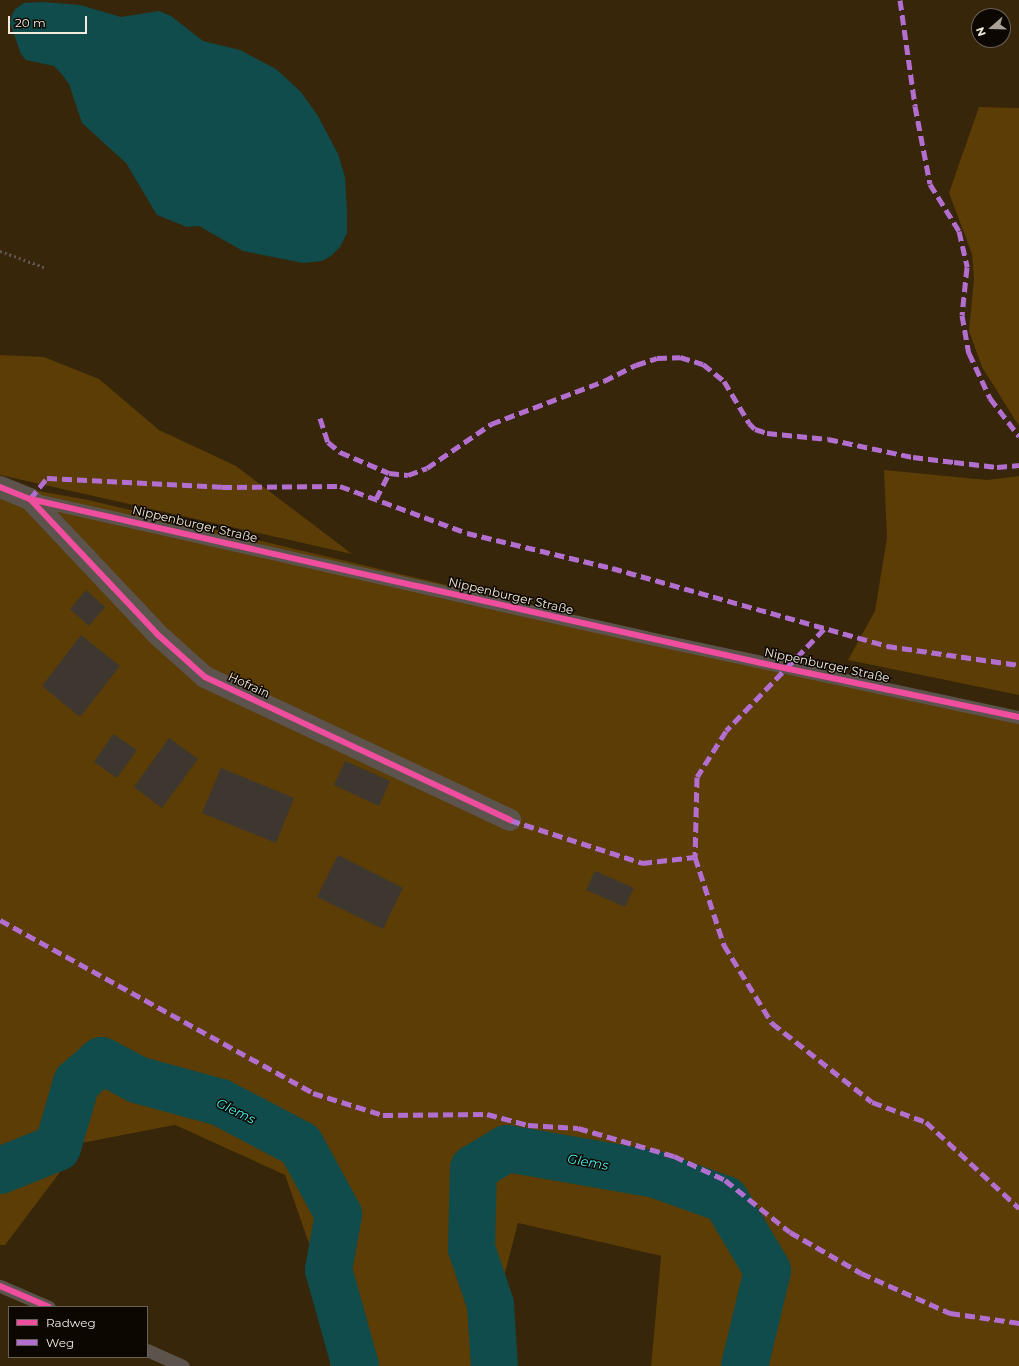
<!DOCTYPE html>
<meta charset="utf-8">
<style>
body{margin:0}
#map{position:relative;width:1019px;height:1366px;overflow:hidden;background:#211a0f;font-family:Montserrat,sans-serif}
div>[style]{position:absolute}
.green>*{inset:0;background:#37260a}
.forest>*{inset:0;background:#5b3d05}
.water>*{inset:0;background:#0f4c4b}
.river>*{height:47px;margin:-23.5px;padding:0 23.5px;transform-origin:23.5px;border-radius:23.5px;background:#0f4c4b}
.building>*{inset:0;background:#3e3730}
.path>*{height:2.5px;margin-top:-1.25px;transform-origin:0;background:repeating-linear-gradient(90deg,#605952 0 2px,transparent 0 5px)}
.service>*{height:13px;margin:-6.5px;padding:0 6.5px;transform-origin:6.5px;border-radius:6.5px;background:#5c534c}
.minor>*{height:22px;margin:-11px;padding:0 11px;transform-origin:11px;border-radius:11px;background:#5c534c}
.quiet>*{height:5px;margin-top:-2.5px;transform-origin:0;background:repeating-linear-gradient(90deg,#b36fd0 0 10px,transparent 0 15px)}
.cycleway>*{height:6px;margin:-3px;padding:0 3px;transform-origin:3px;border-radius:3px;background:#ef4d9e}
span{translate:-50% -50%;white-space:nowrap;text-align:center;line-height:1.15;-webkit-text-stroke:3px #0d0702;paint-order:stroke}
.street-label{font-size:12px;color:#f2eadd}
.water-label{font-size:13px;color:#47f2f2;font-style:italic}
.legend{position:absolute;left:8px;top:1306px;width:140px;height:52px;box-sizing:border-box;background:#0d0702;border:1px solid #69625a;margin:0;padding:5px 7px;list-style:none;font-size:12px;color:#f2eadd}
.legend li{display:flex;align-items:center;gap:8px;height:20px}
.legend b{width:20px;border:1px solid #69625a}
.north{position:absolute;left:971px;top:8px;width:40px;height:40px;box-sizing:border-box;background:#0d0702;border:1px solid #69625a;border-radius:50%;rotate:250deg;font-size:11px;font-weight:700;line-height:16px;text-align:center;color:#f2eadd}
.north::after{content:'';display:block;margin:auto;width:14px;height:18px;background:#a9a195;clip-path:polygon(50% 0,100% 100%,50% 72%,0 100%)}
.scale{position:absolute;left:8px;top:16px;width:79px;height:18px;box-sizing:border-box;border:2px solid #f2eadd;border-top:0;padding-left:5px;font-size:12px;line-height:14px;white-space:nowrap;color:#f2eadd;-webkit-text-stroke:3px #0d0702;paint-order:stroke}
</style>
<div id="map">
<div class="green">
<i style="clip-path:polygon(evenodd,0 0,1019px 0,1019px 717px,0 487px,0 0,979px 16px,1003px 16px,1003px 40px,979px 40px,979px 16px)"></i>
<i style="clip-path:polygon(evenodd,175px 1125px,285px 1175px,329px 1301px,330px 1366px,0 1366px,0 1245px,5px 1244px,82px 1143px,175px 1125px,9px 1307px,147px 1307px,147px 1357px,9px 1357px,9px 1307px)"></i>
<i style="clip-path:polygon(518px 1223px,661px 1256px,651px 1366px,481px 1366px)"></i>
</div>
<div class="forest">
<i style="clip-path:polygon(979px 107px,1019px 108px,1019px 426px,982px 367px,969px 331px,974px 279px,972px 254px,949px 193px)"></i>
<i style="clip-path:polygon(0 355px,44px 357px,99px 379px,159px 430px,236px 466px,352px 554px,0 475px)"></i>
<i style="clip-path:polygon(884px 470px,987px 480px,1019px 476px,1019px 695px,848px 660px,875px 611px,887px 538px)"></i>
<i style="clip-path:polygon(0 484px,88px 500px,666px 637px,1019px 713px,1019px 1366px,651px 1366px,661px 1256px,518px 1223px,481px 1366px,330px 1366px,329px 1301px,285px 1175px,175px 1125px,82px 1143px,5px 1245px,0 1245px)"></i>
</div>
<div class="water">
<i style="clip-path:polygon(42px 2px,80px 5px,121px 17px,159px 11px,171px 16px,203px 41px,240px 50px,276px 69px,301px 92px,318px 116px,338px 154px,345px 177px,347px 210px,347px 233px,340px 247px,331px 256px,322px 261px,303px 263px,243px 251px,199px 226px,187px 227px,157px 215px,126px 163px,82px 123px,69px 84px,61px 73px,54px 66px,26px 60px,21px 54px,10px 23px,12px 15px,15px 9px,24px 3px)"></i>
</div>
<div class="river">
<i style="left:0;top:1170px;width:61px;rotate:-22deg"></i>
<i style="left:57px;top:1147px;width:68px;rotate:-73.7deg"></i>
<i style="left:76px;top:1082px;width:33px;rotate:-41deg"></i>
<i style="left:101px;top:1060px;width:40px;rotate:28deg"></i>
<i style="left:136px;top:1079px;width:87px;rotate:15.3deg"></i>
<i style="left:220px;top:1102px;width:90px;rotate:27.7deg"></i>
<i style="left:300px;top:1144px;width:80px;rotate:61.5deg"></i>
<i style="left:338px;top:1214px;width:56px;rotate:100.3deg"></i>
<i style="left:328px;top:1269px;width:101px;rotate:74.4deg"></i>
<i style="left:494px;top:1366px;width:62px;rotate:-93.7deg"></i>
<i style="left:490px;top:1304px;width:59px;rotate:-108.7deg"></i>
<i style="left:471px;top:1248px;width:80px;rotate:-88.6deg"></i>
<i style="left:473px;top:1168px;width:39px;rotate:-31deg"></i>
<i style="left:506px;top:1148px;width:151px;rotate:9.9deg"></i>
<i style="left:655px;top:1174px;width:74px;rotate:19.7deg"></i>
<i style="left:725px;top:1199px;width:82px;rotate:59.4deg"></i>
<i style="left:767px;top:1270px;width:99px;rotate:103.5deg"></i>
</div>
<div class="building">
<i style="clip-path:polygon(86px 590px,105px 607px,89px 626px,70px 609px)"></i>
<i style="clip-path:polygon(81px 635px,120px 666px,80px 717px,42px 686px)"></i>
<i style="clip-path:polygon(113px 734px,137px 750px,117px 778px,94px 762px)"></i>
<i style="clip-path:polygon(169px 738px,198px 759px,162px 808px,134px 787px)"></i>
<i style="clip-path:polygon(345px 761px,390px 781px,379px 806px,334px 785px)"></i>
<i style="clip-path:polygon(221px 768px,294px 798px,276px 843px,202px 813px)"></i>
<i style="clip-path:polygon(338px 855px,403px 888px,383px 929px,317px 897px)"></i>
<i style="clip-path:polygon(595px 871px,634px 888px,625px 907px,586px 890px)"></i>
</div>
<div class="path">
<i style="left:0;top:251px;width:47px;rotate:20deg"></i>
</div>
<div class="service">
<i style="left:32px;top:499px;width:628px;rotate:12.69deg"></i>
<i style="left:645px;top:637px;width:382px;rotate:12.1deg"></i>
<i style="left:0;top:1286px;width:53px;rotate:23.2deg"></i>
<i style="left:147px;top:1350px;width:39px;rotate:24deg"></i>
</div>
<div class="minor">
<i style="left:0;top:487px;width:32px;rotate:22deg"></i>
<i style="left:30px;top:499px;width:185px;rotate:46.7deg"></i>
<i style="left:157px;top:634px;width:64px;rotate:41.9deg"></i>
<i style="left:205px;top:677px;width:337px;rotate:25.1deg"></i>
</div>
<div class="quiet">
<i style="left:900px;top:0;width:107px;rotate:81.9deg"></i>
<i style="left:915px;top:106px;width:79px;rotate:79.1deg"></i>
<i style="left:930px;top:184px;width:55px;rotate:58.3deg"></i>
<i style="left:959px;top:231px;width:37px;rotate:77deg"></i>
<i style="left:967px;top:267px;width:48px;rotate:95.9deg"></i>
<i style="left:962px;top:315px;width:39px;rotate:80deg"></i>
<i style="left:969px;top:353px;width:50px;rotate:65deg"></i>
<i style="left:990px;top:398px;width:48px;rotate:52.7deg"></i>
<i style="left:320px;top:418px;width:25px;rotate:72deg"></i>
<i style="left:328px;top:442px;width:16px;rotate:40deg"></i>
<i style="left:340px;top:452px;width:53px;rotate:23.2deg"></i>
<i style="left:389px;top:473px;width:19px;rotate:6deg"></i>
<i style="left:408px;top:475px;width:20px;rotate:-20deg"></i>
<i style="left:427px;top:468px;width:78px;rotate:-34.5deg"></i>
<i style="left:491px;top:424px;width:121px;rotate:-20.8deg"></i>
<i style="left:604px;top:381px;width:36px;rotate:-27deg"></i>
<i style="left:636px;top:365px;width:22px;rotate:-18deg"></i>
<i style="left:657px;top:358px;width:23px;rotate:-2deg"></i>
<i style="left:680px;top:357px;width:24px;rotate:17deg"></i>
<i style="left:703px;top:364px;width:27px;rotate:39deg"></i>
<i style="left:724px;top:381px;width:49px;rotate:59.2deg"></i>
<i style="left:749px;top:423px;width:8px;rotate:45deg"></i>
<i style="left:755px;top:429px;width:13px;rotate:18deg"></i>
<i style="left:767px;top:433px;width:61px;rotate:5.6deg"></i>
<i style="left:828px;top:439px;width:87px;rotate:12deg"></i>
<i style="left:913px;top:457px;width:41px;rotate:7deg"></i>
<i style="left:954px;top:462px;width:43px;rotate:6.6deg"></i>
<i style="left:997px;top:467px;width:22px;rotate:-5deg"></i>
<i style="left:30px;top:499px;width:27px;rotate:-51deg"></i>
<i style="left:47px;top:478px;width:175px;rotate:2.9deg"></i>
<i style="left:222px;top:487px;width:118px;rotate:-0.5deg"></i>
<i style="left:340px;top:486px;width:135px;rotate:20.3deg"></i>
<i style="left:467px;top:533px;width:149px;rotate:13.6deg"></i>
<i style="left:612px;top:568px;width:286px;rotate:15.8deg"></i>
<i style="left:887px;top:646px;width:133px;rotate:8.2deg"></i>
<i style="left:376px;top:499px;width:29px;rotate:-63deg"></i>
<i style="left:824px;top:629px;width:141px;rotate:133.9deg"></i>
<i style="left:726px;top:731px;width:54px;rotate:122.2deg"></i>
<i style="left:697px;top:777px;width:80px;rotate:91.4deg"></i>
<i style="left:695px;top:857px;width:93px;rotate:71.8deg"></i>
<i style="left:724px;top:945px;width:92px;rotate:58.4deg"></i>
<i style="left:772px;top:1023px;width:127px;rotate:38.3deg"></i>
<i style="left:872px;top:1102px;width:58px;rotate:20.3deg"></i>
<i style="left:926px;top:1122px;width:127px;rotate:42.8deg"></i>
<i style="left:510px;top:820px;width:139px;rotate:18deg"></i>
<i style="left:642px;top:863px;width:53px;rotate:-6.5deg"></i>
<i style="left:0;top:920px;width:358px;rotate:28.9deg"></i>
<i style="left:313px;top:1093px;width:73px;rotate:17.4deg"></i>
<i style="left:383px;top:1115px;width:104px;rotate:-0.6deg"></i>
<i style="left:487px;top:1114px;width:42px;rotate:15deg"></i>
<i style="left:528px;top:1125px;width:50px;rotate:3.4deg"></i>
<i style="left:578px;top:1128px;width:100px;rotate:16.3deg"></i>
<i style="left:674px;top:1156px;width:56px;rotate:25.2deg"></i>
<i style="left:725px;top:1180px;width:83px;rotate:38.7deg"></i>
<i style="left:790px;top:1232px;width:82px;rotate:30deg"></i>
<i style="left:861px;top:1273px;width:98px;rotate:24.2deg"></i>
<i style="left:950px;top:1313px;width:70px;rotate:8.2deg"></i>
</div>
<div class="cycleway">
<i style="left:0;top:487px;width:32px;rotate:22deg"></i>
<i style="left:30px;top:499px;width:397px;rotate:12.7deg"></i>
<i style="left:417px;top:586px;width:381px;rotate:12.6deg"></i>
<i style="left:789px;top:669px;width:235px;rotate:11.8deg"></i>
<i style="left:30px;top:499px;width:185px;rotate:46.7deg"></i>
<i style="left:157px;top:634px;width:64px;rotate:41.9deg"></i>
<i style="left:205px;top:677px;width:337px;rotate:25.1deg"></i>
<i style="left:0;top:1286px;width:53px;rotate:23.2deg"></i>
</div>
<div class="street-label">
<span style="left:195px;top:524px;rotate:13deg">Nippenburger Straße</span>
<span style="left:511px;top:596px;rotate:13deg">Nippenburger Straße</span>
<span style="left:827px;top:665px;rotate:12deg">Nippenburger Straße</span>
<span style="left:249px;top:685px;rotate:25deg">Hofrain</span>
</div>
<div class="water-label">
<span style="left:236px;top:1111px;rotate:26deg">Glems</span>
<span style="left:588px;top:1162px;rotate:10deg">Glems</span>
</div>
<ul class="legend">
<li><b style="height:5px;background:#ef4d9e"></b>Radweg</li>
<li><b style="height:5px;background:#b36fd0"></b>Weg</li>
</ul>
<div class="north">N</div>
<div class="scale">20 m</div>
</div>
